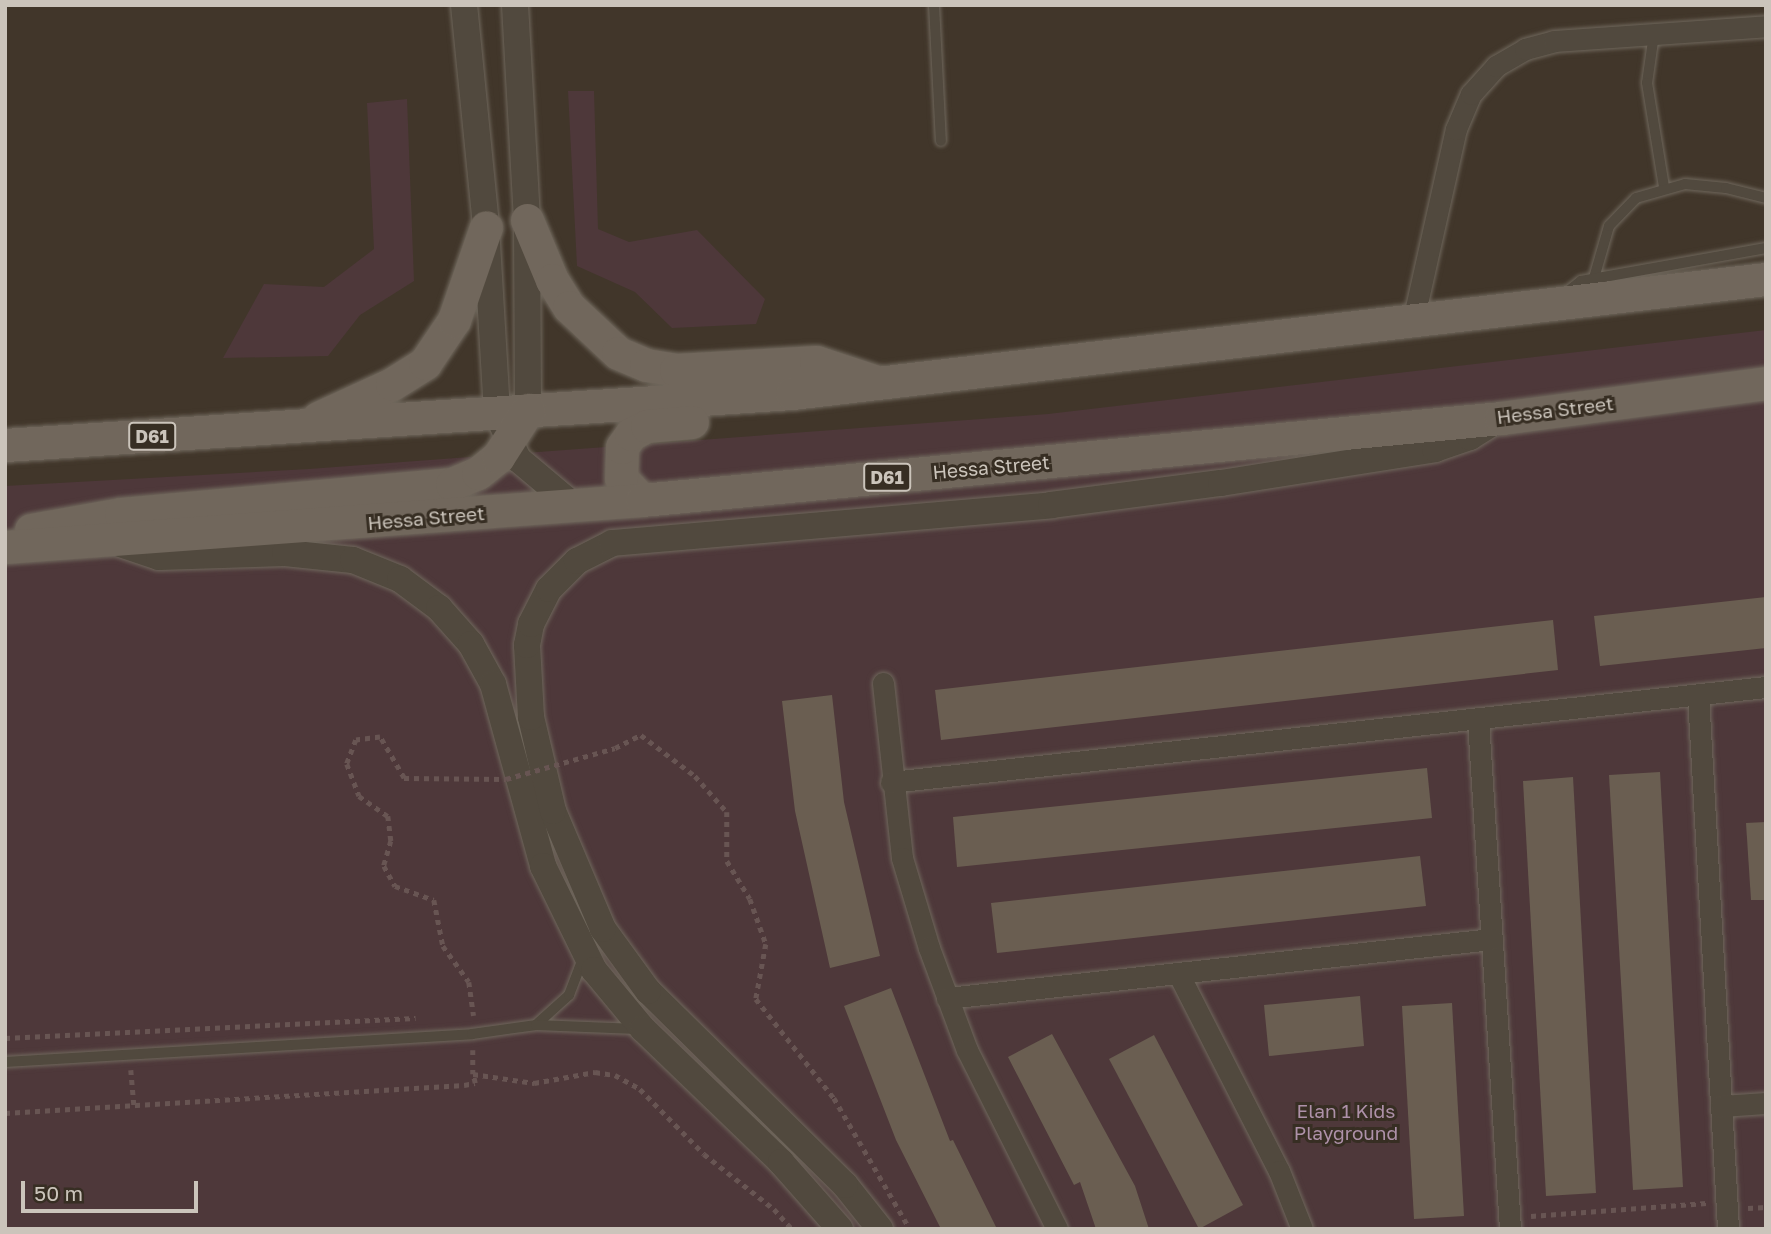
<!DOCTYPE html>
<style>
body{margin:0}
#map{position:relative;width:1771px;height:1234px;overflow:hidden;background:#41362a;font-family:"Golos Text",sans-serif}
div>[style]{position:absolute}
.green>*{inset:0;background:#4e383a}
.building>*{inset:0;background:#6a5e51}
.path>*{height:4.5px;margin-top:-2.25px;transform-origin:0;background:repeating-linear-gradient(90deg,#685553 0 5px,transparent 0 10px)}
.roads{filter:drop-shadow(0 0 2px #6f675c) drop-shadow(0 0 2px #6f675c)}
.service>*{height:10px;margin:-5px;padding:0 5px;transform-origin:5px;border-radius:5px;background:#51493e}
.minor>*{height:21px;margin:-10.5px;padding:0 10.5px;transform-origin:10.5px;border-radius:10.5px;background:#51493e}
.tertiary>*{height:26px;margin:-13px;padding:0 13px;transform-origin:13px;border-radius:13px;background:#51493e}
.primary>*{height:33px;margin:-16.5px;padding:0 16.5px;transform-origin:16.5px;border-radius:16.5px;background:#71675c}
.path-bridge>*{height:4.5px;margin-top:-2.25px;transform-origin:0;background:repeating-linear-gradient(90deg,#685553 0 5px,transparent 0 10px)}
span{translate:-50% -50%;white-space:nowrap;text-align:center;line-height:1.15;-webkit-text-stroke:6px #372e23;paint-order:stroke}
.shield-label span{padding:2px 5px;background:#372e23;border:2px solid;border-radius:5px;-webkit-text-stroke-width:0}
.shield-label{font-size:18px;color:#cbc4bb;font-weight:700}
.street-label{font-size:19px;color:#cbc4bb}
.park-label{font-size:19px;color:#ae91a9}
.frame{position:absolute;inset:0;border:7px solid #cbc4bb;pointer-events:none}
.scale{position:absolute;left:21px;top:1181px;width:177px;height:32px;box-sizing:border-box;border:4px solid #cbc4bb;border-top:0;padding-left:9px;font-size:21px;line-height:24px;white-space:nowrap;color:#cbc4bb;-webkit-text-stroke:5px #372e23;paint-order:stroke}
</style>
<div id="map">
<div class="green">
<i style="clip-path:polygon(568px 91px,594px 91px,598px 229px,629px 242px,697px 230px,765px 299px,756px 324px,672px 328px,635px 292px,577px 266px)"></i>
<i style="clip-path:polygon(407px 99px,414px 281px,360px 315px,328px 356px,223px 358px,264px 284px,324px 287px,374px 249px,367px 103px)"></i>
<i style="clip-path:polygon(1766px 330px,1766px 1229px,5px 1229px,5px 486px,309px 469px,1048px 414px)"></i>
</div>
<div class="building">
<i style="clip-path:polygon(1766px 597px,1766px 648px,1600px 666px,1594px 616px)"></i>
<i style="clip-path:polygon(1553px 620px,1558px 670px,941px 740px,935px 690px)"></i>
<i style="clip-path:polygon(832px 695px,844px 802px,880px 956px,830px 968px,795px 811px,782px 701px)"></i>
<i style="clip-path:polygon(1427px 768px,1432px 818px,957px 867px,953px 817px)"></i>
<i style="clip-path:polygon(1660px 772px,1683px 1187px,1633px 1190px,1609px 775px)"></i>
<i style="clip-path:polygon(1573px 777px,1596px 1193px,1546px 1196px,1523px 781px)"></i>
<i style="clip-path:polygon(1766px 822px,1766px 900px,1751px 900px,1746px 823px)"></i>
<i style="clip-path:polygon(1420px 856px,1426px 906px,997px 953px,991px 903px)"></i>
<i style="clip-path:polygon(891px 988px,950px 1141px,953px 1140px,997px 1229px,941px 1229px,896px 1140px,844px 1006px)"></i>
<i style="clip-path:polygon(1360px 996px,1364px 1046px,1269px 1056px,1264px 1005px)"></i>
<i style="clip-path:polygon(1452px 1003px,1464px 1216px,1414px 1219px,1402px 1006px)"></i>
<i style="clip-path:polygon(1052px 1034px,1135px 1186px,1149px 1229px,1096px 1229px,1080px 1182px,1074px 1185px,1008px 1057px)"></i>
<i style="clip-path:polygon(1154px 1035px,1243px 1205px,1199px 1229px,1109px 1059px)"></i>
</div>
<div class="path">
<i style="left:615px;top:748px;width:29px;rotate:-27deg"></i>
<i style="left:641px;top:735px;width:68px;rotate:37.2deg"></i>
<i style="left:695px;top:776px;width:48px;rotate:48.4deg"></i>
<i style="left:727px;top:812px;width:49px;rotate:90deg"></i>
<i style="left:727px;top:861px;width:44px;rotate:58.8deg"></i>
<i style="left:750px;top:899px;width:48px;rotate:70.4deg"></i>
<i style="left:766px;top:944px;width:56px;rotate:100.3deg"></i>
<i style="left:756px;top:999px;width:126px;rotate:51.8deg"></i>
<i style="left:834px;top:1098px;width:151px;rotate:59.9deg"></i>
<i style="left:404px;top:778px;width:48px;rotate:-120.3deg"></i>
<i style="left:380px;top:737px;width:24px;rotate:173deg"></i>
<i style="left:356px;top:740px;width:26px;rotate:111deg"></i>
<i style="left:347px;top:764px;width:34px;rotate:69deg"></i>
<i style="left:359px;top:796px;width:35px;rotate:35deg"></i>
<i style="left:388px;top:816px;width:25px;rotate:83deg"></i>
<i style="left:391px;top:841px;width:26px;rotate:106deg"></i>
<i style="left:384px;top:866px;width:23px;rotate:61deg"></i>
<i style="left:395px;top:886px;width:41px;rotate:19.7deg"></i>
<i style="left:434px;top:900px;width:47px;rotate:78.9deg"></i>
<i style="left:443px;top:946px;width:44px;rotate:54.2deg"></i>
<i style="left:469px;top:982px;width:34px;rotate:82deg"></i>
<i style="left:5px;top:1038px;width:411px;rotate:-2.8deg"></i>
<i style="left:473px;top:1050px;width:24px;rotate:90deg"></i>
<i style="left:131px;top:1070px;width:36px;rotate:85deg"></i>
<i style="left:5px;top:1113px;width:460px;rotate:-3.5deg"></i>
<i style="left:464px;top:1085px;width:11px;rotate:-10deg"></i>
<i style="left:475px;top:1083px;width:9px;rotate:-103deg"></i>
<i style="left:473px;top:1074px;width:62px;rotate:8.4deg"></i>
<i style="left:534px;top:1083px;width:62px;rotate:-10.2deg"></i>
<i style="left:595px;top:1072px;width:20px;rotate:9deg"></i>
<i style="left:615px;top:1075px;width:29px;rotate:29deg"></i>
<i style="left:640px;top:1089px;width:91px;rotate:45.4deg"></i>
<i style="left:704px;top:1154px;width:89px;rotate:38.2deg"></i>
<i style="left:774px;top:1209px;width:27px;rotate:48deg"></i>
<i style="left:1748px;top:1208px;width:18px;rotate:-3deg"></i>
<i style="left:1531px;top:1216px;width:176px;rotate:-4.2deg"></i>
</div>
<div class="roads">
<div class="service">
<i style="left:934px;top:5px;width:136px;rotate:87.1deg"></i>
<i style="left:1654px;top:34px;width:49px;rotate:98.1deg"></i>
<i style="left:1647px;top:83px;width:105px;rotate:80.7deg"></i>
<i style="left:1594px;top:278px;width:54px;rotate:-73.9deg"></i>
<i style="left:1609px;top:226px;width:39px;rotate:-46deg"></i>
<i style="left:1636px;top:198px;width:51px;rotate:-15.9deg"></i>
<i style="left:1685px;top:184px;width:41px;rotate:5.6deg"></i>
<i style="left:1726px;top:188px;width:41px;rotate:14deg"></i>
<i style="left:1566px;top:293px;width:19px;rotate:-39deg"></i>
<i style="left:1581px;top:281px;width:188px;rotate:-10.1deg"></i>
<i style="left:538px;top:1023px;width:42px;rotate:-42.1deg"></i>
<i style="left:569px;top:995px;width:40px;rotate:-69deg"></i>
<i style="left:5px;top:1062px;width:468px;rotate:-3.4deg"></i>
<i style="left:472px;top:1034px;width:65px;rotate:-8deg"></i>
<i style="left:536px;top:1025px;width:101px;rotate:2.3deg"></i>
</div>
<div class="minor">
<i style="left:1413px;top:321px;width:197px;rotate:-77.4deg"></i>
<i style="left:1456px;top:129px;width:38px;rotate:-67deg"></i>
<i style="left:1471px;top:94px;width:38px;rotate:-48deg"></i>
<i style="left:1496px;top:66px;width:34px;rotate:-30deg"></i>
<i style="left:1525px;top:49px;width:30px;rotate:-15deg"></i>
<i style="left:1554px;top:41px;width:213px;rotate:-4deg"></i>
<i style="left:883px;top:683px;width:176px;rotate:83.8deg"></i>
<i style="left:902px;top:858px;width:94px;rotate:73.3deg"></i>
<i style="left:929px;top:948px;width:109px;rotate:69.6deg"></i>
<i style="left:967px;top:1050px;width:200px;rotate:63.3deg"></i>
<i style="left:1698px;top:695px;width:535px;rotate:86.78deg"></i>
<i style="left:1478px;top:720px;width:510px;rotate:86.4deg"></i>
<i style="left:891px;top:782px;width:880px;rotate:-6.2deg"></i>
<i style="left:1178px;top:973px;width:222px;rotate:63deg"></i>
<i style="left:1279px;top:1171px;width:62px;rotate:68.4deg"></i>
<i style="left:947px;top:998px;width:548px;rotate:-6.18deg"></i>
<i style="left:1721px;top:1106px;width:45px;rotate:-3.8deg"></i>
</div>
<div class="tertiary">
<i style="left:464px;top:5px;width:223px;rotate:84.3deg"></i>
<i style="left:486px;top:227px;width:186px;rotate:86.6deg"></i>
<i style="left:497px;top:413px;width:51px;rotate:65.5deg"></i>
<i style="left:518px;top:459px;width:73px;rotate:40deg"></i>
<i style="left:515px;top:5px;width:215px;rotate:86.8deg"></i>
<i style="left:527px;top:220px;width:190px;rotate:89.7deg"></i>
<i style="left:114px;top:542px;width:47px;rotate:18.4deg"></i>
<i style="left:159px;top:557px;width:126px;rotate:-1.8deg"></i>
<i style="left:285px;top:553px;width:68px;rotate:5.9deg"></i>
<i style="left:353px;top:560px;width:51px;rotate:22deg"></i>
<i style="left:400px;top:579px;width:49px;rotate:36.6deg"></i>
<i style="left:439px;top:608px;width:48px;rotate:48.4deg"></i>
<i style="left:471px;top:644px;width:46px;rotate:61.2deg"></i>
<i style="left:493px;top:684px;width:189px;rotate:74.6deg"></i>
<i style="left:543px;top:866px;width:116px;rotate:63.9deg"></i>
<i style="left:594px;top:970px;width:77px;rotate:50.3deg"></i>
<i style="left:643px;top:1029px;width:192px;rotate:43.9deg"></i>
<i style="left:781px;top:1162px;width:89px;rotate:48.6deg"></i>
<i style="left:880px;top:1229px;width:56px;rotate:-128.5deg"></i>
<i style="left:845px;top:1185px;width:276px;rotate:-135.4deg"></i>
<i style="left:648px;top:991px;width:77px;rotate:-126deg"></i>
<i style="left:603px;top:929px;width:128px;rotate:-113deg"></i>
<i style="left:553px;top:811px;width:97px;rotate:-103.2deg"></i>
<i style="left:531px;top:717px;width:72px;rotate:-93.2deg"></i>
<i style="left:527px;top:645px;width:21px;rotate:-79deg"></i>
<i style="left:531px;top:624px;width:39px;rotate:-63deg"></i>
<i style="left:549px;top:589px;width:40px;rotate:-45deg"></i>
<i style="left:577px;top:561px;width:39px;rotate:-27deg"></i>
<i style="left:612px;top:543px;width:441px;rotate:-4.9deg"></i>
<i style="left:1051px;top:505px;width:171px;rotate:-7.4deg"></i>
<i style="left:1221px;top:483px;width:217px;rotate:-9deg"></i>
<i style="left:1435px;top:449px;width:37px;rotate:-19deg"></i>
<i style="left:1470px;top:437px;width:32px;rotate:-32deg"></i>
</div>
<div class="primary">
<i style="left:527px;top:220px;width:65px;rotate:67.4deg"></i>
<i style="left:552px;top:280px;width:32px;rotate:58deg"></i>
<i style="left:569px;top:307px;width:67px;rotate:43.2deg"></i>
<i style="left:618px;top:353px;width:30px;rotate:23deg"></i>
<i style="left:646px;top:365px;width:30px;rotate:9deg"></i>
<i style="left:676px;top:370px;width:140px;rotate:-3.3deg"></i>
<i style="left:816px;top:362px;width:64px;rotate:18.2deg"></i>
<i style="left:318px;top:418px;width:81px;rotate:-24.7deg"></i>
<i style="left:392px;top:384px;width:39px;rotate:-32deg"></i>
<i style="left:425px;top:363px;width:52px;rotate:-56deg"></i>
<i style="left:454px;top:320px;width:98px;rotate:-71deg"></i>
<i style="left:5px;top:445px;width:789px;rotate:-3.78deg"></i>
<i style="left:792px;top:393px;width:981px;rotate:-6.68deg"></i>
<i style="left:642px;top:500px;width:30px;rotate:-134deg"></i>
<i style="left:621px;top:478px;width:31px;rotate:-88deg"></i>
<i style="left:622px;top:447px;width:16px;rotate:-55deg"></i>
<i style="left:631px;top:434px;width:18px;rotate:-27deg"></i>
<i style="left:647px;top:426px;width:45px;rotate:-5.1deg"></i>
<i style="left:31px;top:530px;width:91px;rotate:-10.1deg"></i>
<i style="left:121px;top:514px;width:332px;rotate:-5.2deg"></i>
<i style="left:452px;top:484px;width:28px;rotate:-23deg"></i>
<i style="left:478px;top:473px;width:26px;rotate:-39deg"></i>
<i style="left:498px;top:457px;width:56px;rotate:-57.4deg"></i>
<i style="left:5px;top:547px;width:639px;rotate:-4.22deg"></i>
<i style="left:642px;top:500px;width:863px;rotate:-5.45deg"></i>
<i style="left:1501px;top:418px;width:267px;rotate:-7.5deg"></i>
</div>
</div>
<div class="path-bridge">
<i style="left:404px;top:778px;width:102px;rotate:0.6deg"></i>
<i style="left:506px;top:779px;width:113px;rotate:-15.9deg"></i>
</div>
<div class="shield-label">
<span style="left:152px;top:436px">D61</span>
<span style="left:887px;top:477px">D61</span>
</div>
<div class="street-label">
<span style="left:1555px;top:410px;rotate:-7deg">Hessa Street</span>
<span style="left:991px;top:467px;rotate:-5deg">Hessa Street</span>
<span style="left:426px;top:518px;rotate:-5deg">Hessa Street</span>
</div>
<div class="park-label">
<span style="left:1346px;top:1122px">Elan 1 Kids<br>Playground</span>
</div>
<div class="frame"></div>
<div class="scale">50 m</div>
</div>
